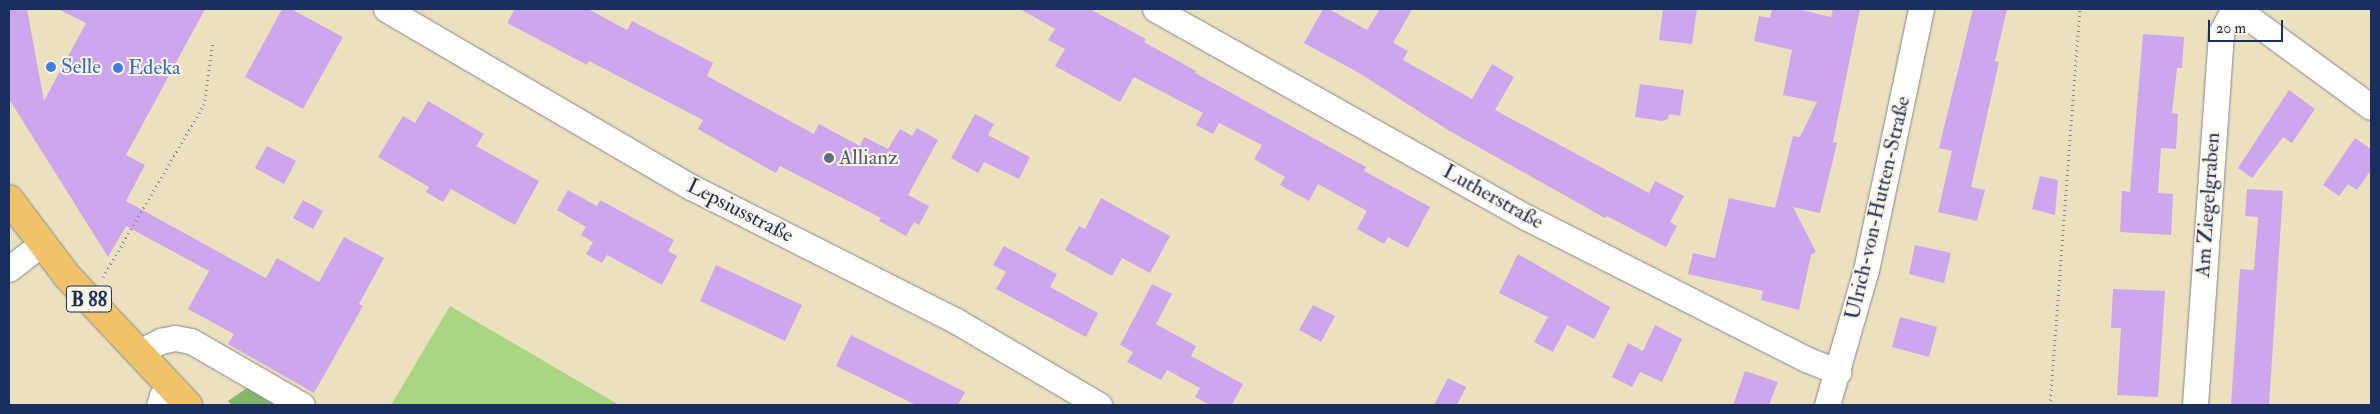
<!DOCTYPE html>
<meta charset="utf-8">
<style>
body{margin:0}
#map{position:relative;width:2380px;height:414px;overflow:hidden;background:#ebe1bf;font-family:"IM FELL Double Pica",serif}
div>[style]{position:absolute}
.green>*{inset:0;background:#aad581}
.forest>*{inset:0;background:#87b66f}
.building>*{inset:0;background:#cca7ee}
.path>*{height:3px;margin-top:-1.5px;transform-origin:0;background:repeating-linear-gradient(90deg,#83888e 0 1px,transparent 0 5px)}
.roads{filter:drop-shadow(0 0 1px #83888e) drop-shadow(0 0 1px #83888e)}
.street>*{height:25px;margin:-12.5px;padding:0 12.5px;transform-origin:12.5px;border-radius:12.5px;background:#fff}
.primary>*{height:28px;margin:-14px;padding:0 14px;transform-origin:14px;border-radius:14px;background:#f1c369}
.dots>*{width:14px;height:14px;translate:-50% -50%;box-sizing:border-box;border:2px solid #fcf5e5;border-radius:50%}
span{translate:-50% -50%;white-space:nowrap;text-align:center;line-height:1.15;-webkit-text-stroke:4px #fcf5e5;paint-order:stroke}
.shield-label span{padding:1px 4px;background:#fcf5e5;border:1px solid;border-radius:4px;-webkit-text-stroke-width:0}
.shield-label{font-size:20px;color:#1b2f5e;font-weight:700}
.shop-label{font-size:21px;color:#366cbe}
.left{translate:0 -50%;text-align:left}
.service-label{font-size:21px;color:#4e5e75}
.street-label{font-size:21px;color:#1b2f5e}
.frame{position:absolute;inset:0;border:10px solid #1b2f5e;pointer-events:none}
.scale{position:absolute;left:2208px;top:20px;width:75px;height:22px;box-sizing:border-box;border:2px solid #1b2f5e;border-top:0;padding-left:6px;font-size:15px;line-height:18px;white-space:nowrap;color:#1b2f5e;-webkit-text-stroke:4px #fcf5e5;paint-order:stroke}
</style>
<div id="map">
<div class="green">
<i style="clip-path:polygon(450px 306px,619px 405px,391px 405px)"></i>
</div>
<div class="forest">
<i style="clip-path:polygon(247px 388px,275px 405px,232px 405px,228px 401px)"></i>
</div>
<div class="building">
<i style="clip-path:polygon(9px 9px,27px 9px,44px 101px,86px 23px,58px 9px,205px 9px,126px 155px,145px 165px,126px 201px,266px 278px,277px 258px,319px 282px,344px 237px,384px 258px,359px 304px,363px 306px,314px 393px,228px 344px,234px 334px,188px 309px,209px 271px,126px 226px,108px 257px,9px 99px)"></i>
<i style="clip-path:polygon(282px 9px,291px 9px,343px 37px,303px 109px,245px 77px)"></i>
<i style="clip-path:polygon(515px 9px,588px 9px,627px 30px,632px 21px,713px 63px,707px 76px,814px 134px,819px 124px,860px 146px,864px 137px,888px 149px,900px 129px,912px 136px,917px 128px,938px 140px,908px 195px,929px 206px,919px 225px,914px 222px,906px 236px,879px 221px,881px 218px,780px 166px,776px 173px,724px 144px,698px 129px,703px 120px,589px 61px,587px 65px,507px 23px)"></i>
<i style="clip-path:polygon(1020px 9px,1090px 9px,1146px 39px,1144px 42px,1196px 71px,1195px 73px,1366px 167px,1364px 171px,1430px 207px,1408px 248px,1388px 237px,1384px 244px,1357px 229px,1367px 211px,1318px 184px,1309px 201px,1280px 185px,1285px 177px,1254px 159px,1262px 145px,1219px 123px,1213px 134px,1196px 125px,1203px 113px,1134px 77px,1120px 102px,1055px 66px,1065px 49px,1048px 40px,1055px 29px)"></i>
<i style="clip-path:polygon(1323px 9px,1329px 9px,1367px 30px,1380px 9px,1412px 9px,1393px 43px,1408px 51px,1403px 60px,1472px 99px,1492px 64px,1514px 77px,1495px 110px,1649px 193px,1655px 181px,1684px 196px,1670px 222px,1677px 226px,1666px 247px,1607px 216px,1605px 218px,1448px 130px,1359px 73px,1304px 43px)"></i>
<i style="clip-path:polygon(1663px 9px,1697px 9px,1692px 44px,1659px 40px)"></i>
<i style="clip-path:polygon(1772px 9px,1797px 9px,1831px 17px,1833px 9px,1860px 9px,1833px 142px,1837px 143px,1820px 213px,1793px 207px,1816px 252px,1811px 255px,1799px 310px,1761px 300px,1763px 291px,1688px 274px,1693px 253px,1715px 258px,1729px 198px,1775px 208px,1793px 136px,1800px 137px,1817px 102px,1783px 95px,1792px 50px,1754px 41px,1759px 16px,1770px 18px)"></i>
<i style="clip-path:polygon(1973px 9px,2007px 9px,1995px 61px,1999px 62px,1971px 187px,1985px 190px,1977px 221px,1938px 212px,1952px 151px,1939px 148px)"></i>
<i style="clip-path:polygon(2143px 34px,2184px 37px,2182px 68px,2177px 68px,2172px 113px,2178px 114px,2176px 149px,2161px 148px,2158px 193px,2173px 194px,2171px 235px,2120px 232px,2122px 191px,2130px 192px)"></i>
<i style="clip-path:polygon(1640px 84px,1684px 90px,1680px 116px,1669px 114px,1668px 119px,1662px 121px,1635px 117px)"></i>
<i style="clip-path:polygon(2289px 90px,2315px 109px,2292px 143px,2283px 137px,2252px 178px,2238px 168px)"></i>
<i style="clip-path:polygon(428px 101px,484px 134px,476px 146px,539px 181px,515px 225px,451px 189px,443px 202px,426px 192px,429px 187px,378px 157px,403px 116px,415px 123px)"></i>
<i style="clip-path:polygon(975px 114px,994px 124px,988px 135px,1030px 157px,1019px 179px,984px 162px,978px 173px,951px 158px)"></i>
<i style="clip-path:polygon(2355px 138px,2371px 149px,2371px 170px,2357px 190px,2348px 184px,2339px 196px,2323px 185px)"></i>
<i style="clip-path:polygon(267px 146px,296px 161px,284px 184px,255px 168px)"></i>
<i style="clip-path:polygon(2040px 176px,2058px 180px,2055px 215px,2032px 209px)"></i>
<i style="clip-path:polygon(2247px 189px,2283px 191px,2269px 405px,2231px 405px,2240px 269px,2254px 270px,2258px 217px,2245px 216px)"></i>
<i style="clip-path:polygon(568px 190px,597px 206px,600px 200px,674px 240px,668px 251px,677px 256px,662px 285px,607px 255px,602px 263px,586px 254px,593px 242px,581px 235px,586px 227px,557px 210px)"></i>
<i style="clip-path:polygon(1101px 198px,1170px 236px,1150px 273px,1122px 258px,1112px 276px,1065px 250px,1079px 226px,1085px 229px)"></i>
<i style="clip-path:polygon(303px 200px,323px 211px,313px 229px,293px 218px)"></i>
<i style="clip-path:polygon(1915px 245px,1951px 253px,1944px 283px,1909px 274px)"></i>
<i style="clip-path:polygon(1004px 246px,1057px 274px,1050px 287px,1098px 313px,1086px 337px,996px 289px,1006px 272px,993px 265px)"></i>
<i style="clip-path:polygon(1518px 254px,1610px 307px,1594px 339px,1567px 325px,1553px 352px,1534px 342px,1548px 317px,1499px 293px)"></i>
<i style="clip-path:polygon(716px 265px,802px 305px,785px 341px,700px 301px)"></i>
<i style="clip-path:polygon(1152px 284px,1172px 294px,1156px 324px,1196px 346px,1191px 356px,1243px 384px,1232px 405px,1210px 405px,1195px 397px,1200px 388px,1167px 370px,1161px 380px,1127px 362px,1133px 352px,1120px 345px)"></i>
<i style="clip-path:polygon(2113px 289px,2165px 291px,2158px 397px,2117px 395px,2121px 328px,2111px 328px)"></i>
<i style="clip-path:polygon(1313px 305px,1335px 316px,1321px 342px,1299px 330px)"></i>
<i style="clip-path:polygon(1900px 317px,1937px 327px,1929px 357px,1892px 347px)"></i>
<i style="clip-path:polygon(1655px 325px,1682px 339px,1662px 382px,1640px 372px,1632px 387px,1612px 377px,1628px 343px,1643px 351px)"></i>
<i style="clip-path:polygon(851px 335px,965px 392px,958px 405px,916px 405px,836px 366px)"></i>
<i style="clip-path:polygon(1745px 371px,1778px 382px,1769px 405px,1733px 405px)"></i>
<i style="clip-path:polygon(1448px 378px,1466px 387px,1457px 405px,1434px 405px)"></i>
</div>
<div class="path">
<i style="left:103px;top:277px;width:199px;rotate:-59.6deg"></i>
<i style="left:204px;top:105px;width:65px;rotate:-82deg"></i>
<i style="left:2050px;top:405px;width:397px;rotate:-85.7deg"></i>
</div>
<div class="roads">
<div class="street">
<i style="left:386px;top:9px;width:353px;rotate:30.3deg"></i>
<i style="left:691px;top:187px;width:299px;rotate:26.8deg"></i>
<i style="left:958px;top:322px;width:164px;rotate:30.5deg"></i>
<i style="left:1155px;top:9px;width:425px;rotate:29.3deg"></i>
<i style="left:1526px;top:217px;width:314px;rotate:26.9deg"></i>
<i style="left:1806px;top:359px;width:35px;rotate:22deg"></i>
<i style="left:2237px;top:9px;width:166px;rotate:36.2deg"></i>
<i style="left:9px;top:269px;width:39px;rotate:-38deg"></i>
<i style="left:139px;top:352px;width:25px;rotate:-27deg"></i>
<i style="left:161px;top:341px;width:14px;rotate:-12deg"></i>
<i style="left:175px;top:338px;width:16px;rotate:11deg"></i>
<i style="left:191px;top:341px;width:128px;rotate:30deg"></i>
<i style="left:159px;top:405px;width:9px;rotate:-72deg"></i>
<i style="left:162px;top:396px;width:13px;rotate:-45deg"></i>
<i style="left:1827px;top:405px;width:141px;rotate:-73.9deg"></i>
<i style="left:1866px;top:270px;width:267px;rotate:-78.1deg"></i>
<i style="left:2195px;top:405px;width:373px;rotate:-86deg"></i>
<i style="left:2221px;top:33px;width:27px;rotate:-62deg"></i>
</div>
<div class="primary">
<i style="left:9px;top:199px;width:96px;rotate:53deg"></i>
<i style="left:67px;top:276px;width:177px;rotate:46.8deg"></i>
</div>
</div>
<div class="dots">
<i style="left:51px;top:67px;background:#3f7fe0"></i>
<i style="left:118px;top:68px;background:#3f7fe0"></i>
<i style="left:829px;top:158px;background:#5c6f8a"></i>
</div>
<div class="shield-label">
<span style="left:89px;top:299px">B 88</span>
</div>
<div class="shop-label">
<span class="left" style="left:61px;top:67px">Selle</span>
<span class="left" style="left:128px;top:68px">Edeka</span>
</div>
<div class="service-label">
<span class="left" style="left:839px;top:158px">Allianz</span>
</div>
<div class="street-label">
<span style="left:1493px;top:197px;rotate:29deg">Lutherstraße</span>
<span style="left:2208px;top:205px;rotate:-86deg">Am Ziegelgraben</span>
<span style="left:1878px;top:208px;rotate:-77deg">Ulrich-von-Hutten-Straße</span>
<span style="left:740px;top:211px;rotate:27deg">Lepsiusstraße</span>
</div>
<div class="frame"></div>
<div class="scale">20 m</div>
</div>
